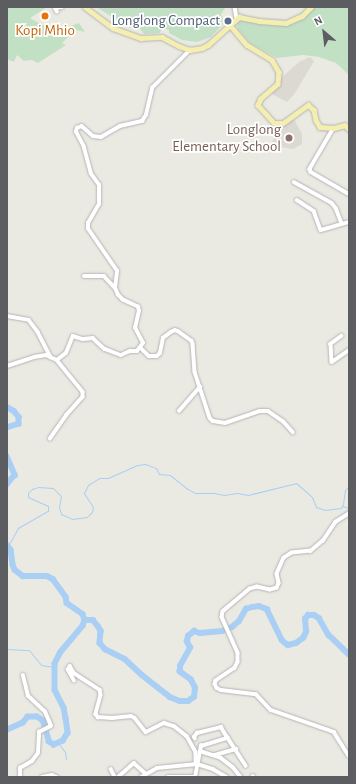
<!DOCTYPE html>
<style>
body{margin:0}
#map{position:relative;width:356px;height:784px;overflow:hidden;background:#ebeae2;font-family:"Alegreya Sans",sans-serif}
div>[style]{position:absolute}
.education>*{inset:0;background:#dbd9d1}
.green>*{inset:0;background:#c2e0c4}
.stream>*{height:1px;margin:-0.5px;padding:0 0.5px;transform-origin:0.5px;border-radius:0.5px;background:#aacff4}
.river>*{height:5.5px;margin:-2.75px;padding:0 2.75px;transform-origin:2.75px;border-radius:2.75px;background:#aacff4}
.roads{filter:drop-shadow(0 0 1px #b3b4b8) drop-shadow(0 0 1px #b3b4b8)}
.minor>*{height:3.5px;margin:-1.75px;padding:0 1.75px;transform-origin:1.75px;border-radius:1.75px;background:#fff}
.major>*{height:4.5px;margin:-2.25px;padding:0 2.25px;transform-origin:2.25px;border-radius:2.25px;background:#f4eeaf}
.dots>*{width:11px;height:11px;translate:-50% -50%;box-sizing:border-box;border:2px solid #fff;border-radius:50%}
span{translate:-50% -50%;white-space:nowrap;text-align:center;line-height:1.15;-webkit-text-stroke:3.5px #fff;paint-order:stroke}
.service-label{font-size:15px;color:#4e5e75}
.right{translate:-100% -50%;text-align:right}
.food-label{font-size:15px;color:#c56008}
.education-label{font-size:15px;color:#785e54}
.frame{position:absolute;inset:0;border:8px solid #5b5d61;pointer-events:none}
.north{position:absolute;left:304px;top:12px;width:40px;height:40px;-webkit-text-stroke:3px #fff;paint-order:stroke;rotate:332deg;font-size:11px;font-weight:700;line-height:16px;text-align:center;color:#5b5d61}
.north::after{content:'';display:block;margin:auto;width:14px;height:18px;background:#5b5d61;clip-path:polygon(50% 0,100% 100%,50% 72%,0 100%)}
</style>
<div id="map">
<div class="education">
<i style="clip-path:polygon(310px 57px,314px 61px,295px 93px,287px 102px,272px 94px,282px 77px,299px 62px)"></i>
<i style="clip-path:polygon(289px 119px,295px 121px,302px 134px,302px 144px,293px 149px,280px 147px,272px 142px,284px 123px)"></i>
</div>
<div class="green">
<i style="clip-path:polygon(7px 7px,47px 7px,30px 18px,57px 33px,62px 33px,65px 28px,79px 23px,85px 32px,76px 30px,62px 43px,66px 45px,38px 63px,32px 60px,24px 61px,17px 55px,14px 62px,7px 59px)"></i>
<i style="clip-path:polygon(96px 7px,226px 7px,221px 14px,225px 22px,211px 37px,197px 42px,182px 40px,169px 33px,169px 30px,162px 28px,160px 33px,144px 34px,137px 25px,130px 28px)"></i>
<i style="clip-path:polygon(314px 7px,349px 7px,349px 75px,336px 63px,319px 57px,303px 55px,277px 58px,250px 43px,238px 29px,237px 23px,241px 19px,259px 23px,288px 24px,300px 19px,313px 10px)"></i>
</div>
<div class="stream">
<i style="left:342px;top:506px;width:7px;rotate:16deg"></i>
<i style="left:8px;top:546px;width:21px;rotate:-61deg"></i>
<i style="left:18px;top:528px;width:34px;rotate:-30deg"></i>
<i style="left:48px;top:511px;width:5px;rotate:-90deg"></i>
<i style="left:48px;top:506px;width:22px;rotate:-156deg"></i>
<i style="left:28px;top:497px;width:4px;rotate:-90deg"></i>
<i style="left:28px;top:493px;width:6px;rotate:-45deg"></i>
<i style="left:32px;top:489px;width:6px;rotate:-18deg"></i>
<i style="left:38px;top:487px;width:15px;rotate:4deg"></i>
<i style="left:53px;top:488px;width:11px;rotate:45deg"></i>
<i style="left:61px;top:496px;width:11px;rotate:100deg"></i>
<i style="left:59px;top:507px;width:7px;rotate:74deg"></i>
<i style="left:61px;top:514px;width:12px;rotate:24deg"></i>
<i style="left:72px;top:519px;width:15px;rotate:-8deg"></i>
<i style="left:87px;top:517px;width:7px;rotate:-45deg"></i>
<i style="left:92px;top:512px;width:5px;rotate:-79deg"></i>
<i style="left:93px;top:507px;width:17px;rotate:-123deg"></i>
<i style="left:84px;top:493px;width:9px;rotate:-63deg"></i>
<i style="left:88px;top:485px;width:13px;rotate:-32deg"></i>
<i style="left:99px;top:478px;width:9px"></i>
<i style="left:108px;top:478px;width:32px;rotate:-24deg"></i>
<i style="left:137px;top:465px;width:8px;rotate:-7deg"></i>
<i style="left:145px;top:464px;width:12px;rotate:20deg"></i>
<i style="left:156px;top:468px;width:7px;rotate:63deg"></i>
<i style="left:159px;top:474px;width:11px;rotate:5deg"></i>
<i style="left:170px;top:475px;width:21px;rotate:39deg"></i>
<i style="left:186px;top:488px;width:10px;rotate:29deg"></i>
<i style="left:195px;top:493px;width:19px"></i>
<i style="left:214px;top:493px;width:10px;rotate:11deg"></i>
<i style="left:224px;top:495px;width:13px;rotate:-9deg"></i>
<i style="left:237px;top:493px;width:11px;rotate:10deg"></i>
<i style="left:248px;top:495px;width:49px;rotate:-14deg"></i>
<i style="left:296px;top:483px;width:21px;rotate:41deg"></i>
<i style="left:312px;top:497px;width:11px;rotate:68deg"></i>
<i style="left:316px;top:507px;width:9px;rotate:18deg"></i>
<i style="left:325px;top:510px;width:16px;rotate:-7deg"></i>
<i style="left:341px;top:508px;width:4px;rotate:-63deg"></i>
<i style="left:343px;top:504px;width:14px;rotate:-82deg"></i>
<i style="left:345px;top:490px;width:6px;rotate:-45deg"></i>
<i style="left:7px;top:649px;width:22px;rotate:3deg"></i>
<i style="left:29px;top:650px;width:19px;rotate:51deg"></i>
<i style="left:41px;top:665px;width:14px;rotate:8deg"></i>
<i style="left:59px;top:744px;width:10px;rotate:53deg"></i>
<i style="left:65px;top:752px;width:7px;rotate:82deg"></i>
</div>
<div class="river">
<i style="left:7px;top:407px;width:8px;rotate:30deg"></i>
<i style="left:14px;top:411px;width:8px;rotate:50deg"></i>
<i style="left:19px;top:417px;width:7px;rotate:90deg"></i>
<i style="left:19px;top:424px;width:13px;rotate:162deg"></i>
<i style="left:7px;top:456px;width:21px;rotate:67deg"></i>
<i style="left:15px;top:475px;width:13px;rotate:129deg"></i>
<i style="left:7px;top:545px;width:6px;rotate:51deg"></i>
<i style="left:11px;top:550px;width:15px;rotate:82deg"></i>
<i style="left:13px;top:565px;width:5px;rotate:68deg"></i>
<i style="left:15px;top:570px;width:10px;rotate:37deg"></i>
<i style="left:23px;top:576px;width:24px"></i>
<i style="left:47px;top:576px;width:7px;rotate:27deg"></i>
<i style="left:53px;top:579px;width:22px;rotate:54deg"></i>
<i style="left:66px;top:597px;width:6px;rotate:81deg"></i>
<i style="left:67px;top:603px;width:19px;rotate:35deg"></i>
<i style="left:83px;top:614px;width:6px;rotate:72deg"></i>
<i style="left:85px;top:620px;width:6px;rotate:108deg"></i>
<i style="left:83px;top:626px;width:34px;rotate:130deg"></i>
<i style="left:61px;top:652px;width:13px;rotate:117deg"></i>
<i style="left:55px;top:664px;width:26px;rotate:90deg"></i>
<i style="left:55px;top:690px;width:20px;rotate:63deg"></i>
<i style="left:64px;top:708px;width:10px;rotate:79deg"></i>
<i style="left:66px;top:718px;width:15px;rotate:82deg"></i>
<i style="left:68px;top:733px;width:9px;rotate:122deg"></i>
<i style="left:63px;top:741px;width:10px;rotate:156deg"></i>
<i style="left:54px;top:745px;width:6px;rotate:-149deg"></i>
<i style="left:49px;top:742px;width:22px;rotate:-106deg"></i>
<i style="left:43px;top:721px;width:7px;rotate:-146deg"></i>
<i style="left:37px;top:717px;width:9px;rotate:180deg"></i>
<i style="left:28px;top:717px;width:8px;rotate:130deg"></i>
<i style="left:23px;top:723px;width:17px;rotate:156deg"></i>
<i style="left:85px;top:620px;width:8px"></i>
<i style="left:93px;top:620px;width:8px;rotate:50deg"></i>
<i style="left:98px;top:626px;width:6px;rotate:59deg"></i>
<i style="left:101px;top:631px;width:12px;rotate:95deg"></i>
<i style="left:100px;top:643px;width:8px;rotate:50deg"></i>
<i style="left:105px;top:649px;width:22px;rotate:27deg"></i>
<i style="left:125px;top:659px;width:23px;rotate:43deg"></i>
<i style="left:142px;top:675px;width:36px;rotate:38deg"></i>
<i style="left:170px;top:697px;width:11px;rotate:22deg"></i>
<i style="left:180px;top:701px;width:8px"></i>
<i style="left:188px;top:701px;width:7px;rotate:-34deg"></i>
<i style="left:194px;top:697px;width:9px;rotate:-84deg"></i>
<i style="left:195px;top:688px;width:9px;rotate:-117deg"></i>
<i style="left:191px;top:680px;width:14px;rotate:-144deg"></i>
<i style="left:180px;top:672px;width:6px;rotate:-90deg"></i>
<i style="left:180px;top:666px;width:21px;rotate:-61deg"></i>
<i style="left:190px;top:648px;width:7px;rotate:-117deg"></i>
<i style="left:187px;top:642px;width:6px;rotate:-81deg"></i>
<i style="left:188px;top:636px;width:8px;rotate:-40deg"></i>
<i style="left:194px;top:631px;width:6px;rotate:18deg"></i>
<i style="left:200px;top:633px;width:22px;rotate:-5deg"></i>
<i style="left:222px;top:631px;width:11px;rotate:-22deg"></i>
<i style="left:232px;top:627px;width:9px;rotate:-41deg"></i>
<i style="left:239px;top:621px;width:14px;rotate:-60deg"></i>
<i style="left:246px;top:609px;width:6px;rotate:-18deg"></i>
<i style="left:252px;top:607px;width:7px;rotate:-8deg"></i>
<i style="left:259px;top:606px;width:9px;rotate:21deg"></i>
<i style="left:267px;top:609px;width:34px;rotate:64deg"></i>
<i style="left:282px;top:640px;width:8px;rotate:40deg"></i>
<i style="left:288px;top:645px;width:8px;rotate:-14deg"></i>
<i style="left:296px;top:643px;width:9px;rotate:-36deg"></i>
<i style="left:303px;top:638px;width:7px;rotate:-63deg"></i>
<i style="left:306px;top:632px;width:13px;rotate:-94deg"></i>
<i style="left:305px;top:619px;width:5px;rotate:-53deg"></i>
<i style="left:308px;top:615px;width:6px"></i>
<i style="left:314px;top:615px;width:6px;rotate:31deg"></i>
<i style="left:319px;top:618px;width:20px;rotate:60deg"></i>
<i style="left:329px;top:635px;width:28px;rotate:44deg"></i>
</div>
<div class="roads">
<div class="minor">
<i style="left:235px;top:7px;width:11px;rotate:80deg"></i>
<i style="left:57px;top:12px;width:4px;rotate:-117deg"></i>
<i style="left:55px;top:8px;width:7px;rotate:-8deg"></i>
<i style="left:334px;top:128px;width:48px;rotate:120.3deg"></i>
<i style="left:310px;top:169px;width:3px;rotate:72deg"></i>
<i style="left:311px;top:172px;width:44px;rotate:30.1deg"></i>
<i style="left:294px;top:182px;width:43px;rotate:28.9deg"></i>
<i style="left:332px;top:203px;width:6px;rotate:51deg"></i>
<i style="left:336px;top:208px;width:17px;rotate:69deg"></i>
<i style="left:297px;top:200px;width:20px;rotate:33deg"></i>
<i style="left:314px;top:211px;width:20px;rotate:70deg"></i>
<i style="left:321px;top:230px;width:29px;rotate:-16deg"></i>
<i style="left:84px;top:276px;width:20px"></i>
<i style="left:104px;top:276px;width:16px;rotate:47deg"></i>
<i style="left:7px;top:316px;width:22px;rotate:10deg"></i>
<i style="left:29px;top:320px;width:15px;rotate:53deg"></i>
<i style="left:38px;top:332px;width:28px;rotate:63deg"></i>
<i style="left:342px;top:336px;width:14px;rotate:144deg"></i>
<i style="left:331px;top:344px;width:18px;rotate:87deg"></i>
<i style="left:332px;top:362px;width:21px;rotate:-35deg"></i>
<i style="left:141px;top:348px;width:11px;rotate:45deg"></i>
<i style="left:149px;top:356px;width:8px"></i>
<i style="left:157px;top:356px;width:4px;rotate:-45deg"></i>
<i style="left:160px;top:353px;width:15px;rotate:-79deg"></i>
<i style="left:163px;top:338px;width:10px;rotate:-37deg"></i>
<i style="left:171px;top:332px;width:4px;rotate:-27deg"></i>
<i style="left:175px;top:330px;width:3px;rotate:18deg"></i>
<i style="left:178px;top:331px;width:17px;rotate:36deg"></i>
<i style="left:192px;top:341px;width:3px;rotate:72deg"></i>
<i style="left:193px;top:344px;width:28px;rotate:86deg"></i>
<i style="left:195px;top:372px;width:48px;rotate:71.9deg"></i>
<i style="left:210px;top:418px;width:4px;rotate:45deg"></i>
<i style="left:213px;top:421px;width:12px;rotate:9deg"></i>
<i style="left:225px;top:423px;width:36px;rotate:-19deg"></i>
<i style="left:259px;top:411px;width:9px"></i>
<i style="left:268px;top:411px;width:18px;rotate:34deg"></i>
<i style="left:283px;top:421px;width:15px;rotate:48deg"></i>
<i style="left:57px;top:360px;width:11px;rotate:-38deg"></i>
<i style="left:66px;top:353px;width:18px;rotate:-68deg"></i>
<i style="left:73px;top:336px;width:10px;rotate:17deg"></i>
<i style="left:83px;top:339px;width:10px;rotate:-6deg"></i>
<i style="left:93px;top:338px;width:16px;rotate:43deg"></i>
<i style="left:105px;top:349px;width:17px;rotate:21deg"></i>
<i style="left:121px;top:355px;width:10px;rotate:-24deg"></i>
<i style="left:130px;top:351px;width:7px"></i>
<i style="left:137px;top:351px;width:10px;rotate:-53deg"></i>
<i style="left:143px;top:343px;width:17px;rotate:-118deg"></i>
<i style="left:135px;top:328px;width:17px;rotate:-77deg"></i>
<i style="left:139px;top:311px;width:4px;rotate:-104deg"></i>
<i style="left:138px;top:307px;width:17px;rotate:-155deg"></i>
<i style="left:123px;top:300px;width:7px;rotate:-135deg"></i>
<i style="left:118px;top:295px;width:8px;rotate:-113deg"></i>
<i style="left:115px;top:288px;width:17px;rotate:-83deg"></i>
<i style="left:117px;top:271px;width:51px;rotate:-124.6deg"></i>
<i style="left:88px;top:229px;width:6px;rotate:-90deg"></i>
<i style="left:88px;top:223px;width:22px;rotate:-60deg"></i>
<i style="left:99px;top:204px;width:19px;rotate:-90deg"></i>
<i style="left:99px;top:185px;width:14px;rotate:-126deg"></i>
<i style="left:91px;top:174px;width:28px;rotate:-105deg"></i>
<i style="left:84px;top:147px;width:17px;rotate:-118deg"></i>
<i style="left:76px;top:132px;width:4px;rotate:-76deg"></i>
<i style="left:77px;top:128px;width:5px;rotate:-22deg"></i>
<i style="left:82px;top:126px;width:15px;rotate:42deg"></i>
<i style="left:93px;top:136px;width:8px;rotate:7deg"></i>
<i style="left:101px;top:137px;width:22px;rotate:-30deg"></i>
<i style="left:120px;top:126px;width:23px;rotate:-13deg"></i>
<i style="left:142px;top:121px;width:7px;rotate:-56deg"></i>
<i style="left:146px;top:115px;width:28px;rotate:-77deg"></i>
<i style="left:152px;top:88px;width:54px;rotate:-45deg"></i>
<i style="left:7px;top:366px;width:28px;rotate:-18deg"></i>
<i style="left:34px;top:357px;width:12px;rotate:-9deg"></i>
<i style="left:46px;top:355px;width:12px;rotate:24deg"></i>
<i style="left:57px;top:360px;width:41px;rotate:50.9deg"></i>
<i style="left:83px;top:392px;width:5px;rotate:90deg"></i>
<i style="left:83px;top:397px;width:24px;rotate:132deg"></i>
<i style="left:67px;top:415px;width:29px;rotate:125deg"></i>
<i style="left:179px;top:411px;width:32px;rotate:-49deg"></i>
<i style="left:349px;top:514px;width:15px;rotate:148deg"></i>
<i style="left:336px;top:522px;width:23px;rotate:124deg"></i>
<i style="left:323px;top:541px;width:16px;rotate:140deg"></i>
<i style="left:311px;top:551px;width:19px;rotate:174deg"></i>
<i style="left:292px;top:553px;width:9px;rotate:148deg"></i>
<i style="left:284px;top:558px;width:17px;rotate:114deg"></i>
<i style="left:277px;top:574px;width:9px;rotate:77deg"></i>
<i style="left:279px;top:583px;width:5px;rotate:112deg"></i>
<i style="left:277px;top:588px;width:7px;rotate:164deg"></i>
<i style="left:270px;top:590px;width:13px;rotate:-167deg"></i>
<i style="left:257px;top:587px;width:7px;rotate:164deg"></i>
<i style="left:250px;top:589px;width:35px;rotate:140deg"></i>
<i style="left:223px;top:612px;width:5px;rotate:101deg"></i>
<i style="left:222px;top:617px;width:39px;rotate:66deg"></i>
<i style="left:238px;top:653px;width:9px;rotate:90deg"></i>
<i style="left:238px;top:662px;width:7px;rotate:117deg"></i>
<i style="left:235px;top:668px;width:23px;rotate:146deg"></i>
<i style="left:216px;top:681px;width:3px;rotate:108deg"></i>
<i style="left:215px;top:684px;width:4px;rotate:63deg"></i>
<i style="left:217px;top:688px;width:4px;rotate:27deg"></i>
<i style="left:221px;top:690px;width:35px;rotate:7deg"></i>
<i style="left:256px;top:694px;width:22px;rotate:47deg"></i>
<i style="left:271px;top:710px;width:67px;rotate:19.2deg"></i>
<i style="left:334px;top:732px;width:28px;rotate:58deg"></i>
<i style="left:74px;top:681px;width:13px;rotate:-119deg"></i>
<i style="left:68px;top:670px;width:4px;rotate:-63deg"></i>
<i style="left:70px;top:666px;width:8px;rotate:60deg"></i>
<i style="left:74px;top:673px;width:31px;rotate:33deg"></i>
<i style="left:100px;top:690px;width:5px;rotate:79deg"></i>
<i style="left:101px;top:695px;width:20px;rotate:105deg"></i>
<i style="left:96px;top:714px;width:4px;rotate:56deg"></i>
<i style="left:98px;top:717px;width:14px;rotate:4deg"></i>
<i style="left:112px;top:718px;width:19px;rotate:-6deg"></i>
<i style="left:131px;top:716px;width:4px;rotate:27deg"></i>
<i style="left:135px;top:718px;width:18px;rotate:52deg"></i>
<i style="left:146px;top:732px;width:20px;rotate:-27deg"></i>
<i style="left:164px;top:723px;width:10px;rotate:17deg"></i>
<i style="left:174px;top:726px;width:16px;rotate:38deg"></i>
<i style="left:187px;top:736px;width:18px;rotate:61deg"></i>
<i style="left:196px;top:752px;width:12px;rotate:90deg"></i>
<i style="left:195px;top:739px;width:2px;rotate:-117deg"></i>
<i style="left:194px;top:737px;width:5px;rotate:-53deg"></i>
<i style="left:197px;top:733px;width:25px;rotate:-14deg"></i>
<i style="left:221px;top:727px;width:13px;rotate:58deg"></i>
<i style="left:200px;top:751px;width:22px;rotate:18deg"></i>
<i style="left:221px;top:758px;width:15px;rotate:37deg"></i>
<i style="left:233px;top:767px;width:13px;rotate:51deg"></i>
<i style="left:215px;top:755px;width:22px;rotate:-16deg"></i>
<i style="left:111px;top:769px;width:9px;rotate:63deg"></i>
<i style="left:20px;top:777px;width:9px;rotate:-90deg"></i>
<i style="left:20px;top:768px;width:14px;rotate:-30deg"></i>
<i style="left:32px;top:761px;width:10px;rotate:-53deg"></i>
<i style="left:38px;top:753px;width:21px;rotate:-87deg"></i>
<i style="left:39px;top:732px;width:13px;rotate:-27deg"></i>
<i style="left:51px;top:726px;width:15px;rotate:-113deg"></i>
<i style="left:45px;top:712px;width:23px;rotate:-137deg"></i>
<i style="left:28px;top:696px;width:21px;rotate:-104deg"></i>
<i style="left:42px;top:777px;width:10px;rotate:-11deg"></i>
<i style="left:52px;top:775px;width:5px;rotate:22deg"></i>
<i style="left:118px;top:777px;width:21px;rotate:-41deg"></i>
<i style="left:134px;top:763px;width:15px;rotate:42deg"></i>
<i style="left:141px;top:777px;width:18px;rotate:-29deg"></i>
<i style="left:157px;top:768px;width:40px;rotate:-5.7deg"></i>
<i style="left:197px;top:764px;width:17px;rotate:17deg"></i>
<i style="left:213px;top:769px;width:16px;rotate:30deg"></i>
<i style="left:168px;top:777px;width:26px"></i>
<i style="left:195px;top:777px;width:32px;rotate:-79deg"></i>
<i style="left:201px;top:746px;width:28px;rotate:-17deg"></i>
<i style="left:228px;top:738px;width:33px;rotate:57deg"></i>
<i style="left:252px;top:777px;width:1px;rotate:-45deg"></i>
</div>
<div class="major">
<i style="left:85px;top:7px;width:35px;rotate:37deg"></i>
<i style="left:113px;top:28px;width:30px;rotate:20deg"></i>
<i style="left:141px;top:38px;width:21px;rotate:-3deg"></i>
<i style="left:162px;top:37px;width:19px;rotate:28deg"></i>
<i style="left:179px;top:46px;width:12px;rotate:20deg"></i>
<i style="left:190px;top:50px;width:12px;rotate:-9deg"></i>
<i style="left:202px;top:48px;width:7px;rotate:-27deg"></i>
<i style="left:208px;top:45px;width:42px;rotate:-42.1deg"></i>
<i style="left:239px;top:17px;width:20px;rotate:11deg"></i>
<i style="left:259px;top:21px;width:27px;rotate:4deg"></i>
<i style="left:286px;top:23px;width:17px;rotate:-24deg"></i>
<i style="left:302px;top:16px;width:13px;rotate:-45deg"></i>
<i style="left:230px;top:25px;width:26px;rotate:50deg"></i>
<i style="left:247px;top:45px;width:29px;rotate:31deg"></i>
<i style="left:272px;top:60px;width:14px;rotate:60deg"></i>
<i style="left:279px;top:72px;width:12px;rotate:95deg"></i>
<i style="left:278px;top:84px;width:23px;rotate:139deg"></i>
<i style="left:261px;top:99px;width:7px;rotate:117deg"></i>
<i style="left:258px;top:105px;width:24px;rotate:48deg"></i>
<i style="left:274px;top:123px;width:9px"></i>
<i style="left:283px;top:123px;width:31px;rotate:-36deg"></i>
<i style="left:308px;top:105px;width:8px;rotate:40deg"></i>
<i style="left:314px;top:110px;width:10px;rotate:79deg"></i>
<i style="left:316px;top:120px;width:8px;rotate:60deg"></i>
<i style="left:320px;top:127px;width:14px;rotate:4deg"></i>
<i style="left:334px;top:128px;width:11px;rotate:-15deg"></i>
<i style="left:345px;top:125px;width:6px;rotate:45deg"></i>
</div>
</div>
<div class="dots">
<i style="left:45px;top:16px;background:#e8710a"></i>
<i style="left:228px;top:21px;background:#5c6f8a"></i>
<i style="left:289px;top:138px;background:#8d6e63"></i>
</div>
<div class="service-label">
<span class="right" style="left:220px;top:21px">Longlong Compact</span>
</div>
<div class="food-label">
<span style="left:45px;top:31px">Kopi Mhio</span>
</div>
<div class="education-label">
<span class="right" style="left:281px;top:138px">Longlong<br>Elementary School</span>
</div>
<div class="frame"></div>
<div class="north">N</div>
</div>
